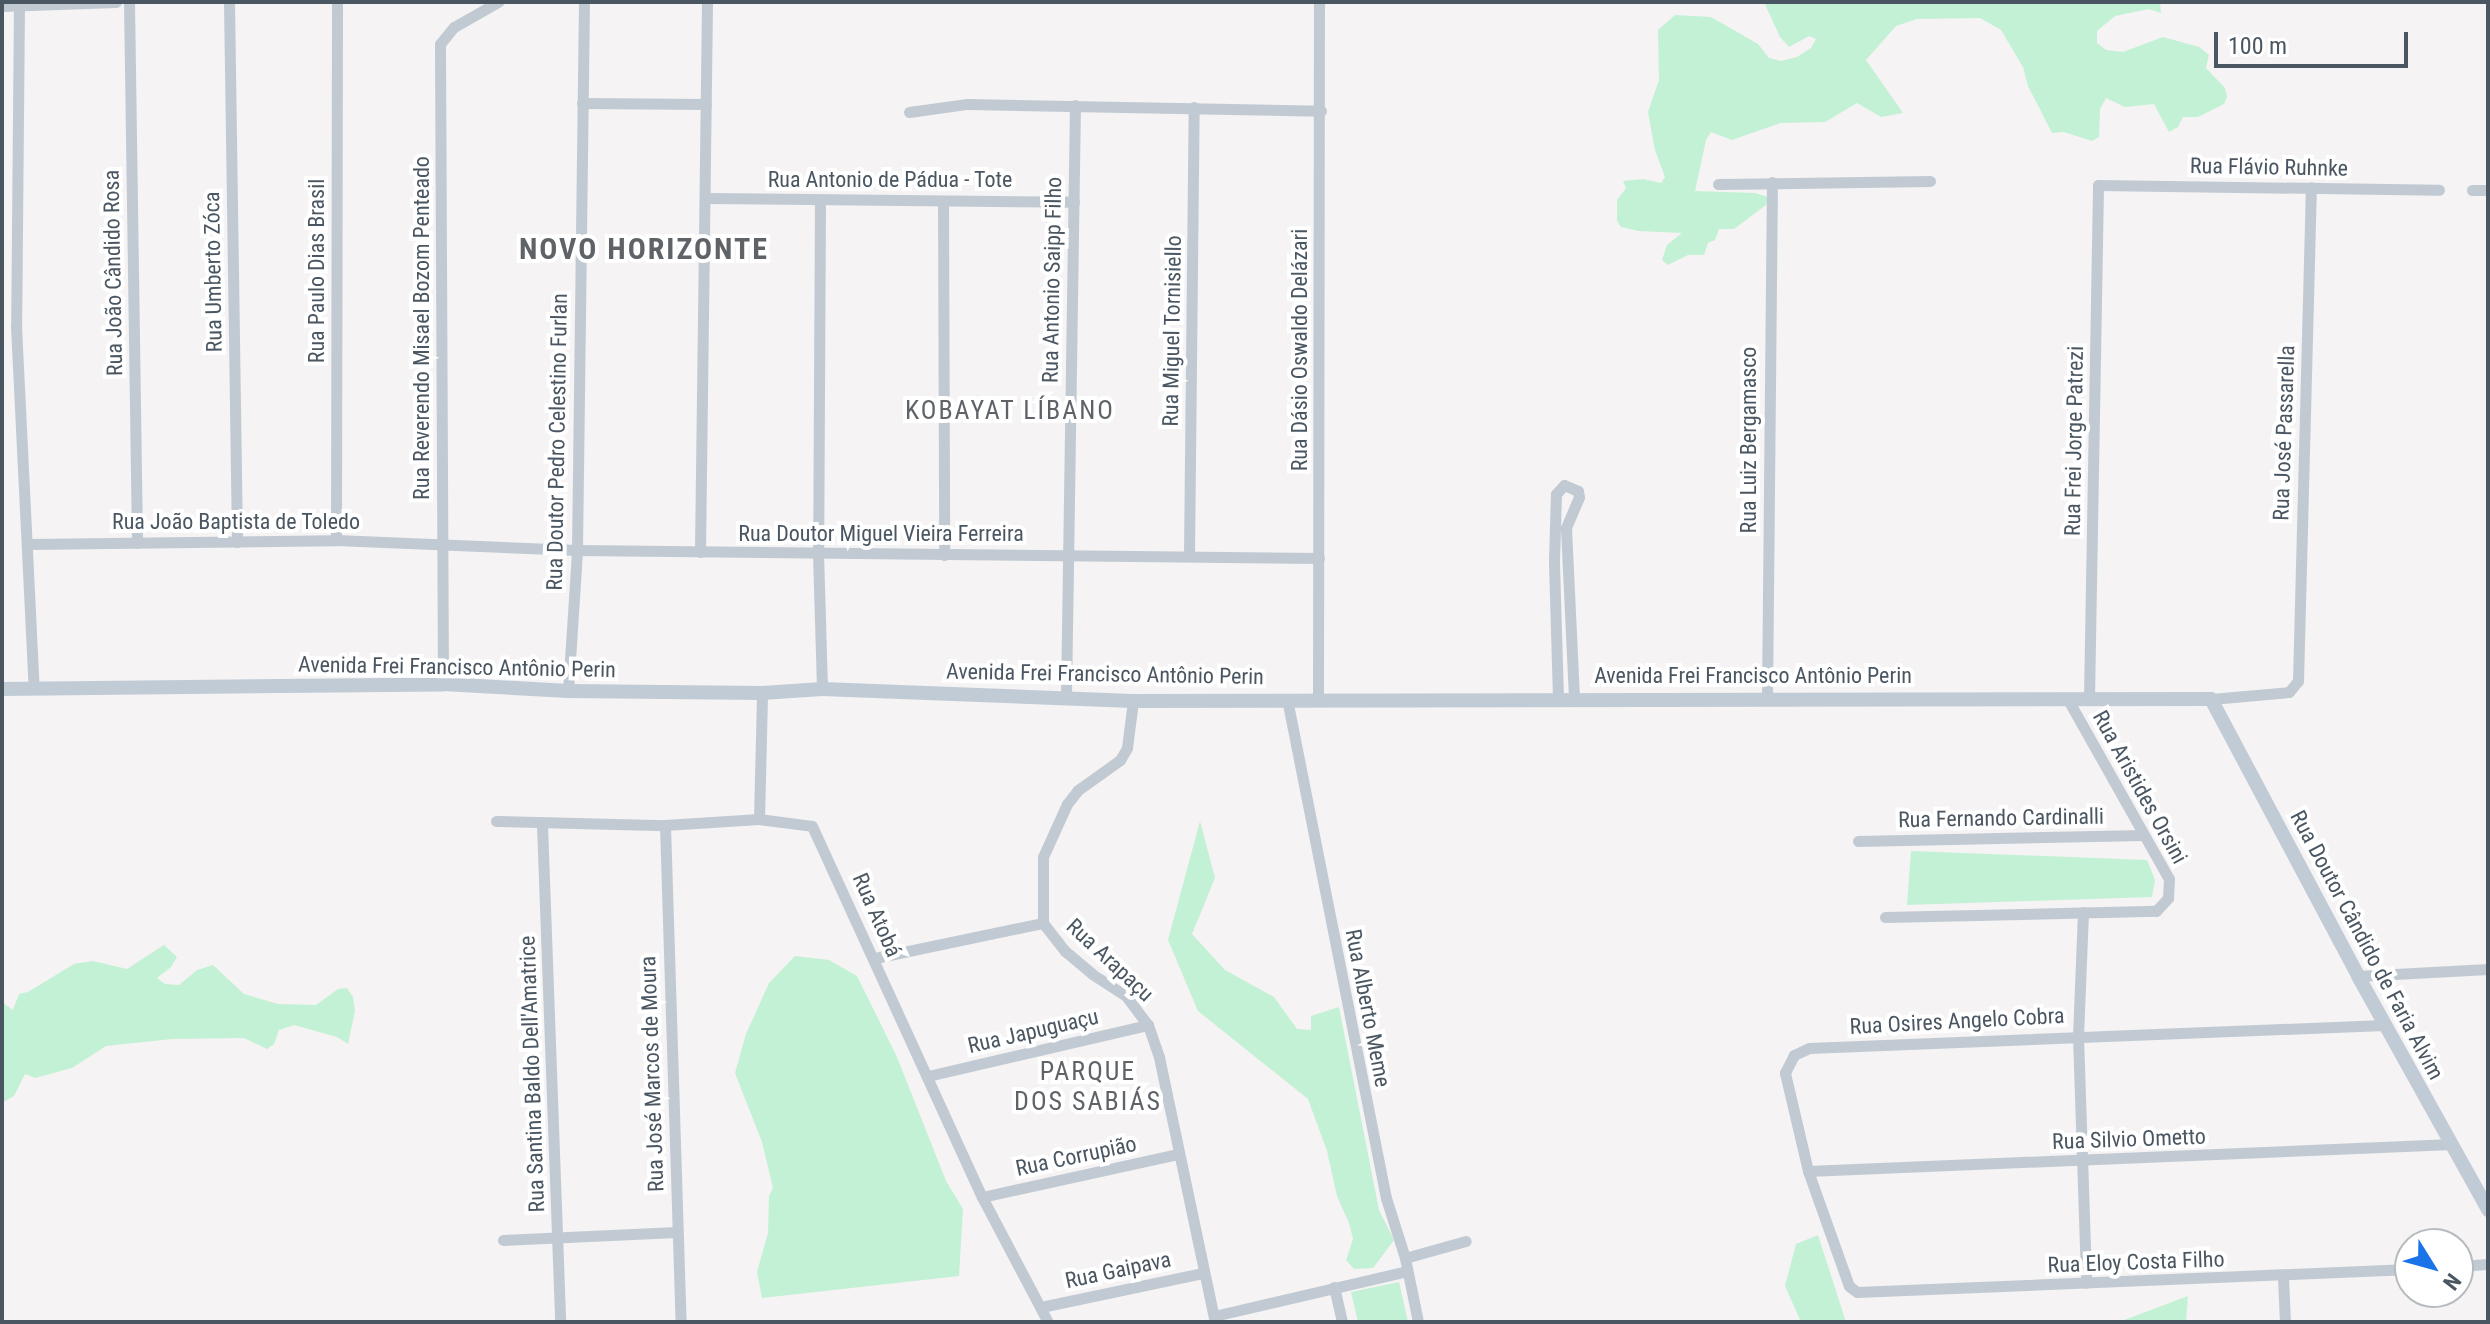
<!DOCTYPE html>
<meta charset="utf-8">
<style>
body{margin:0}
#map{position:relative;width:2490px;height:1324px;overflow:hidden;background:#f5f3f3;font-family:"Roboto Condensed",sans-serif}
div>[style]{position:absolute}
.green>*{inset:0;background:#c3f1d5}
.street>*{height:11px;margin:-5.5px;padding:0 5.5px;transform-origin:5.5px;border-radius:5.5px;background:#c1cad2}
.secondary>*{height:14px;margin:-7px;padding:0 7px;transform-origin:7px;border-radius:7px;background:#c1cbd6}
span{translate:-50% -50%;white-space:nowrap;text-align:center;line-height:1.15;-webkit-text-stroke:8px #fff;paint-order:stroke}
.street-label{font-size:22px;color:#4a5661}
.quarter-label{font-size:26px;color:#5f6368;letter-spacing:2px}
.district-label{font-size:30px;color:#5f6368;font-weight:700;letter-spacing:2px}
.frame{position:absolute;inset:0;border:4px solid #4a5661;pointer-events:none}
.north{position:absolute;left:2394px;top:1228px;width:80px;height:80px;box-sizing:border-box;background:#fff;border:2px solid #b7bbc0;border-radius:50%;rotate:127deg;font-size:22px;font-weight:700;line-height:32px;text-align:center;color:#4a5661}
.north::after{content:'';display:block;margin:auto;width:28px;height:36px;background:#1a73e8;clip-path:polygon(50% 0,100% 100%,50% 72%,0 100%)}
.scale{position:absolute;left:2214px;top:32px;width:194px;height:36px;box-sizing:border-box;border:4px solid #4a5661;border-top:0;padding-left:10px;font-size:24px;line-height:28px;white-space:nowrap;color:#4a5661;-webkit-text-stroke:6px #fff;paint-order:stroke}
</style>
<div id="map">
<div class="green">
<i style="clip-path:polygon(1764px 2px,2160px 2px,2161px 13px,2149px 9px,2115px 16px,2097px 31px,2097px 43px,2106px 50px,2123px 52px,2163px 37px,2199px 47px,2209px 55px,2206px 68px,2225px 88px,2227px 97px,2224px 104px,2198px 117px,2183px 117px,2178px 127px,2169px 132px,2154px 104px,2125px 107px,2106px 98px,2100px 109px,2099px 137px,2092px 141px,2064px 132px,2052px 133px,2028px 86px,2023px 67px,2001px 30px,1980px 18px,1917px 19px,1896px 26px,1866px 60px,1903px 113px,1881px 117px,1857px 103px,1825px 122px,1781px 123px,1732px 140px,1711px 132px,1706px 140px,1695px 191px,1755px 193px,1768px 197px,1766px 205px,1734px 229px,1719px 229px,1715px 240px,1708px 243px,1704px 255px,1688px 255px,1668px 265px,1662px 260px,1667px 245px,1682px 233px,1639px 231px,1621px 227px,1617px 221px,1617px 200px,1626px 188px,1623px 181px,1643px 179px,1661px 183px,1665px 177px,1655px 150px,1648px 112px,1659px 80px,1658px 30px,1675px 15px,1711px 17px,1758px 44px,1769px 58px,1781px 61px,1797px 57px,1811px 48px,1816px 39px,1809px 36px,1789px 47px,1780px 37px)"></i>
<i style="clip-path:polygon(1200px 821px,1215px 878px,1192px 934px,1225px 970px,1274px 997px,1297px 1029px,1311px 1030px,1311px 1016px,1339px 1007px,1379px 1210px,1394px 1240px,1373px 1268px,1354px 1269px,1346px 1260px,1353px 1239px,1349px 1223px,1337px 1196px,1327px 1151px,1308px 1099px,1198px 1011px,1168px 940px)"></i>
<i style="clip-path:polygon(1911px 851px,2147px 860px,2155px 880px,2152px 897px,1907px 905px)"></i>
<i style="clip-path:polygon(164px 945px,177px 957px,171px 967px,157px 978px,165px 984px,179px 985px,197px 970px,213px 965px,244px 994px,278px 1004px,316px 1005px,338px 989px,347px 988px,353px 997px,355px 1011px,348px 1044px,337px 1037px,294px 1025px,279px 1030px,274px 1044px,267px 1049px,244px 1038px,172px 1039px,106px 1046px,72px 1068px,35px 1078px,25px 1074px,14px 1096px,2px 1103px,2px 1002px,13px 1010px,19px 994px,28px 992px,74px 964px,93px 961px,127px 969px)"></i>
<i style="clip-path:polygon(795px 956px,829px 960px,857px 976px,897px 1057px,946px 1181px,963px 1209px,959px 1276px,762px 1298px,757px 1272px,768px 1233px,769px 1196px,773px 1188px,762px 1142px,735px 1073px,746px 1034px,769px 983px)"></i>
<i style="clip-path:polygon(1818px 1235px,1846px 1322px,1801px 1322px,1785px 1286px,1796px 1244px)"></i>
<i style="clip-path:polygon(1399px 1282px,1408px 1322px,1358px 1322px,1351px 1292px)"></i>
<i style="clip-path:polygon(2188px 1296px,2186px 1322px,2119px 1322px)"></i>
</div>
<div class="street">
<i style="left:19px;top:2px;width:324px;rotate:90.5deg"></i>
<i style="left:16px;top:326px;width:363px;rotate:87.2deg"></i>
<i style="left:129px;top:2px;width:541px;rotate:89.15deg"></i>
<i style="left:229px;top:2px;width:540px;rotate:89.15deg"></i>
<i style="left:2px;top:6px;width:114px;rotate:-2deg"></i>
<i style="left:582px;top:103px;width:124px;rotate:0.5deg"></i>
<i style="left:909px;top:112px;width:59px;rotate:-7.9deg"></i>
<i style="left:967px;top:104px;width:354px;rotate:1.1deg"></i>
<i style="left:1718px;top:184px;width:212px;rotate:-0.8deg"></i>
<i style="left:2472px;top:190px;width:16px"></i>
<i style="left:706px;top:198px;width:368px;rotate:0.6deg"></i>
<i style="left:820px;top:200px;width:353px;rotate:90.3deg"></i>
<i style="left:818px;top:553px;width:136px;rotate:88.3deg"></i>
<i style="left:943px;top:201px;width:354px;rotate:89.8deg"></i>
<i style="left:336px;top:540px;width:538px;rotate:-89.89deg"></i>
<i style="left:29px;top:544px;width:307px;rotate:-0.7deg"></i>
<i style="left:336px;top:540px;width:241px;rotate:2.4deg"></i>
<i style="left:577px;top:550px;width:742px;rotate:0.62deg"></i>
<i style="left:700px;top:552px;width:550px;rotate:-89.27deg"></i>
<i style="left:1189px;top:555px;width:448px;rotate:-89.4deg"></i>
<i style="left:443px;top:684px;width:640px;rotate:-90.27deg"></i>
<i style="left:440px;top:44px;width:22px;rotate:-51deg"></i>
<i style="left:454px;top:27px;width:51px;rotate:-29.6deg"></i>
<i style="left:568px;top:691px;width:141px;rotate:-86.3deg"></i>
<i style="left:577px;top:550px;width:548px;rotate:-89.27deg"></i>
<i style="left:1066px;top:696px;width:591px;rotate:-89.13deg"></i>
<i style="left:1318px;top:698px;width:696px;rotate:-89.92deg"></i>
<i style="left:1558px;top:698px;width:137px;rotate:-91.7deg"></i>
<i style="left:1554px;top:561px;width:67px;rotate:-88.3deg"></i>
<i style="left:1556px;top:494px;width:12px;rotate:-48deg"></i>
<i style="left:1564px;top:485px;width:15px;rotate:23deg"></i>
<i style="left:1578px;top:491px;width:6px;rotate:81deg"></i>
<i style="left:1579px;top:497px;width:34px;rotate:113deg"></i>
<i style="left:1566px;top:528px;width:170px;rotate:87.3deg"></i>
<i style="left:2089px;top:698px;width:513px;rotate:-88.99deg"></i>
<i style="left:2098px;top:185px;width:341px;rotate:0.8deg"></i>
<i style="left:1287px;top:699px;width:509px;rotate:78.78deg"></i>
<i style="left:1386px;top:1198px;width:63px;rotate:72.4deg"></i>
<i style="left:1405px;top:1258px;width:65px;rotate:78.5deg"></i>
<i style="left:1767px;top:699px;width:517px;rotate:-89.45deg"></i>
<i style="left:2211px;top:699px;width:78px;rotate:-5.1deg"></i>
<i style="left:2289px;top:692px;width:14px;rotate:-51deg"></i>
<i style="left:2298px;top:681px;width:494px;rotate:-88.5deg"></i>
<i style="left:1133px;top:701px;width:47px;rotate:97.3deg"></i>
<i style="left:1127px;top:748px;width:14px;rotate:120deg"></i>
<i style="left:1120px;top:760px;width:52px;rotate:144.5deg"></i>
<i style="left:1078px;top:790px;width:18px;rotate:128deg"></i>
<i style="left:1067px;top:804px;width:58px;rotate:114.4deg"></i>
<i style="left:1043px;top:857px;width:66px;rotate:90deg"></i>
<i style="left:1043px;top:923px;width:36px;rotate:52deg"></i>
<i style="left:1065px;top:951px;width:35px;rotate:40deg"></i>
<i style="left:1092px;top:974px;width:40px;rotate:32.9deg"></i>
<i style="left:1126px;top:996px;width:36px;rotate:53deg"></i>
<i style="left:1148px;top:1025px;width:34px;rotate:71deg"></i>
<i style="left:1159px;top:1057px;width:271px;rotate:78.1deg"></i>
<i style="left:759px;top:819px;width:126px;rotate:-88.6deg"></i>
<i style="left:496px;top:821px;width:169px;rotate:1.4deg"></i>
<i style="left:665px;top:825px;width:94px;rotate:-3.7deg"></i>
<i style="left:759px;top:819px;width:53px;rotate:7.5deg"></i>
<i style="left:812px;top:826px;width:408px;rotate:65.4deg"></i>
<i style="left:982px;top:1197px;width:141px;rotate:62.2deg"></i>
<i style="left:542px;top:825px;width:497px;rotate:87.9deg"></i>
<i style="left:665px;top:825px;width:497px;rotate:88.2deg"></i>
<i style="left:1858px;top:841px;width:286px;rotate:-1.2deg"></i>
<i style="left:2083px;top:912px;width:124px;rotate:92.3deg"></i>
<i style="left:2078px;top:1036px;width:247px;rotate:88.1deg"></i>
<i style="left:1885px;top:917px;width:271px;rotate:-1.3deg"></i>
<i style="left:2156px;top:911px;width:18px;rotate:-47deg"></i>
<i style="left:2168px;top:898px;width:19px;rotate:-87deg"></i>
<i style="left:2169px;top:879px;width:208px;rotate:-119.4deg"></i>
<i style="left:875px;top:958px;width:172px;rotate:-11.8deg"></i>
<i style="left:2358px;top:976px;width:130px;rotate:-3.1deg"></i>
<i style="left:2384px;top:1025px;width:575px;rotate:177.71deg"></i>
<i style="left:1809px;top:1048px;width:17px;rotate:155deg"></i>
<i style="left:1794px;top:1055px;width:20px;rotate:117deg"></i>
<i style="left:1785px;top:1073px;width:101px;rotate:76.8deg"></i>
<i style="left:1808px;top:1171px;width:122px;rotate:70.4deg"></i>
<i style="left:1849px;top:1286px;width:10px;rotate:37deg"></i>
<i style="left:1857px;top:1292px;width:553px;rotate:-2.38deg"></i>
<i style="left:928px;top:1076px;width:226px;rotate:-13.1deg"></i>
<i style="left:1808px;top:1171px;width:645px;rotate:-2.4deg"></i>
<i style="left:982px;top:1197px;width:201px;rotate:-12.4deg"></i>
<i style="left:503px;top:1240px;width:174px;rotate:-2.6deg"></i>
<i style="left:1405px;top:1258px;width:63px;rotate:-15.6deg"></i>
<i style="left:2458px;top:1266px;width:30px;rotate:-4deg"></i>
<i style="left:2283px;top:1277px;width:45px;rotate:87.5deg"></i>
<i style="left:1334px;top:1287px;width:36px;rotate:77deg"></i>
<i style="left:1041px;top:1307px;width:166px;rotate:-11.9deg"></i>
<i style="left:1214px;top:1316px;width:198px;rotate:-13.1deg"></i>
</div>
<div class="secondary">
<i style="left:2px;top:689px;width:441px;rotate:-0.6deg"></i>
<i style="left:443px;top:684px;width:125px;rotate:3.2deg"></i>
<i style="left:568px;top:691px;width:194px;rotate:0.6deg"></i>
<i style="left:762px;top:693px;width:60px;rotate:-3.8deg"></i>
<i style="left:822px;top:689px;width:311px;rotate:2.2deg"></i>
<i style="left:1133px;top:701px;width:1078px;rotate:-0.11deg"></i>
<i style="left:2211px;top:699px;width:314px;rotate:62deg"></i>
<i style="left:2358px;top:976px;width:268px;rotate:60.9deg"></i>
</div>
<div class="street-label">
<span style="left:2269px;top:167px;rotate:1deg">Rua Flávio Ruhnke</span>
<span style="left:890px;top:180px">Rua Antonio de Pádua - Tote</span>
<span style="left:317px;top:271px;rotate:-90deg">Rua Paulo Dias Brasil</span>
<span style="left:213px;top:272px;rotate:-91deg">Rua Umberto Zóca</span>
<span style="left:113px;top:273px;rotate:-91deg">Rua João Cândido Rosa</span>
<span style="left:1052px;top:280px;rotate:-89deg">Rua Antonio Saipp Filho</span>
<span style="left:422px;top:328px;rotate:-90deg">Rua Reverendo Misael Bozom Penteado</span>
<span style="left:1172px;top:331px;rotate:-89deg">Rua Miguel Tornisiello</span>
<span style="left:1300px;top:350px;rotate:-90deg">Rua Dásio Oswaldo Delázari</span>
<span style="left:2284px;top:433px;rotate:-88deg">Rua José Passarella</span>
<span style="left:1749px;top:440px;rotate:-90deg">Rua Luiz Bergamasco</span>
<span style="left:2074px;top:441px;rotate:-89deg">Rua Frei Jorge Patrezi</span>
<span style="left:557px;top:442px;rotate:-89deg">Rua Doutor Pedro Celestino Furlan</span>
<span style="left:236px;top:522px">Rua João Baptista de Toledo</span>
<span style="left:881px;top:534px">Rua Doutor Miguel Vieira Ferreira</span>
<span style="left:457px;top:667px;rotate:1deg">Avenida Frei Francisco Antônio Perin</span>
<span style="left:1105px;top:674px;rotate:1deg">Avenida Frei Francisco Antônio Perin</span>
<span style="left:1753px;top:676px">Avenida Frei Francisco Antônio Perin</span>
<span style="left:2140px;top:787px;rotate:61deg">Rua Aristides Orsini</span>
<span style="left:2001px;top:818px;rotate:-1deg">Rua Fernando Cardinalli</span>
<span style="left:877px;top:915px;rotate:66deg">Rua Atobá</span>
<span style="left:2367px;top:945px;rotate:62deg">Rua Doutor Cândido de Faria Alvim</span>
<span style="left:1110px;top:960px;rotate:43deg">Rua Arapaçu</span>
<span style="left:1368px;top:1008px;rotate:79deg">Rua Alberto Meme</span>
<span style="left:1957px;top:1021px;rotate:-3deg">Rua Osires Angelo Cobra</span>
<span style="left:1033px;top:1031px;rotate:-13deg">Rua Japuguaçu</span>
<span style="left:532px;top:1074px;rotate:-92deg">Rua Santina Baldo Dell'Amatrice</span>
<span style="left:652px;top:1074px;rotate:-92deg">Rua José Marcos de Moura</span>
<span style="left:2129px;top:1139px;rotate:-2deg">Rua Silvio Ometto</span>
<span style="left:1076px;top:1156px;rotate:-12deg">Rua Corrupião</span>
<span style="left:2136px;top:1262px;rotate:-2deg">Rua Eloy Costa Filho</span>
<span style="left:1118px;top:1270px;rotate:-12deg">Rua Gaipava</span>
</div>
<div class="quarter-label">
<span style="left:1010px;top:411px">KOBAYAT LÍBANO</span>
<span style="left:1088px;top:1087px">PARQUE<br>DOS SABIÁS</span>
</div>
<div class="district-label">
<span style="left:644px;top:249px">NOVO HORIZONTE</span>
</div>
<div class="frame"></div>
<div class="north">N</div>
<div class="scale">100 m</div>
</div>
